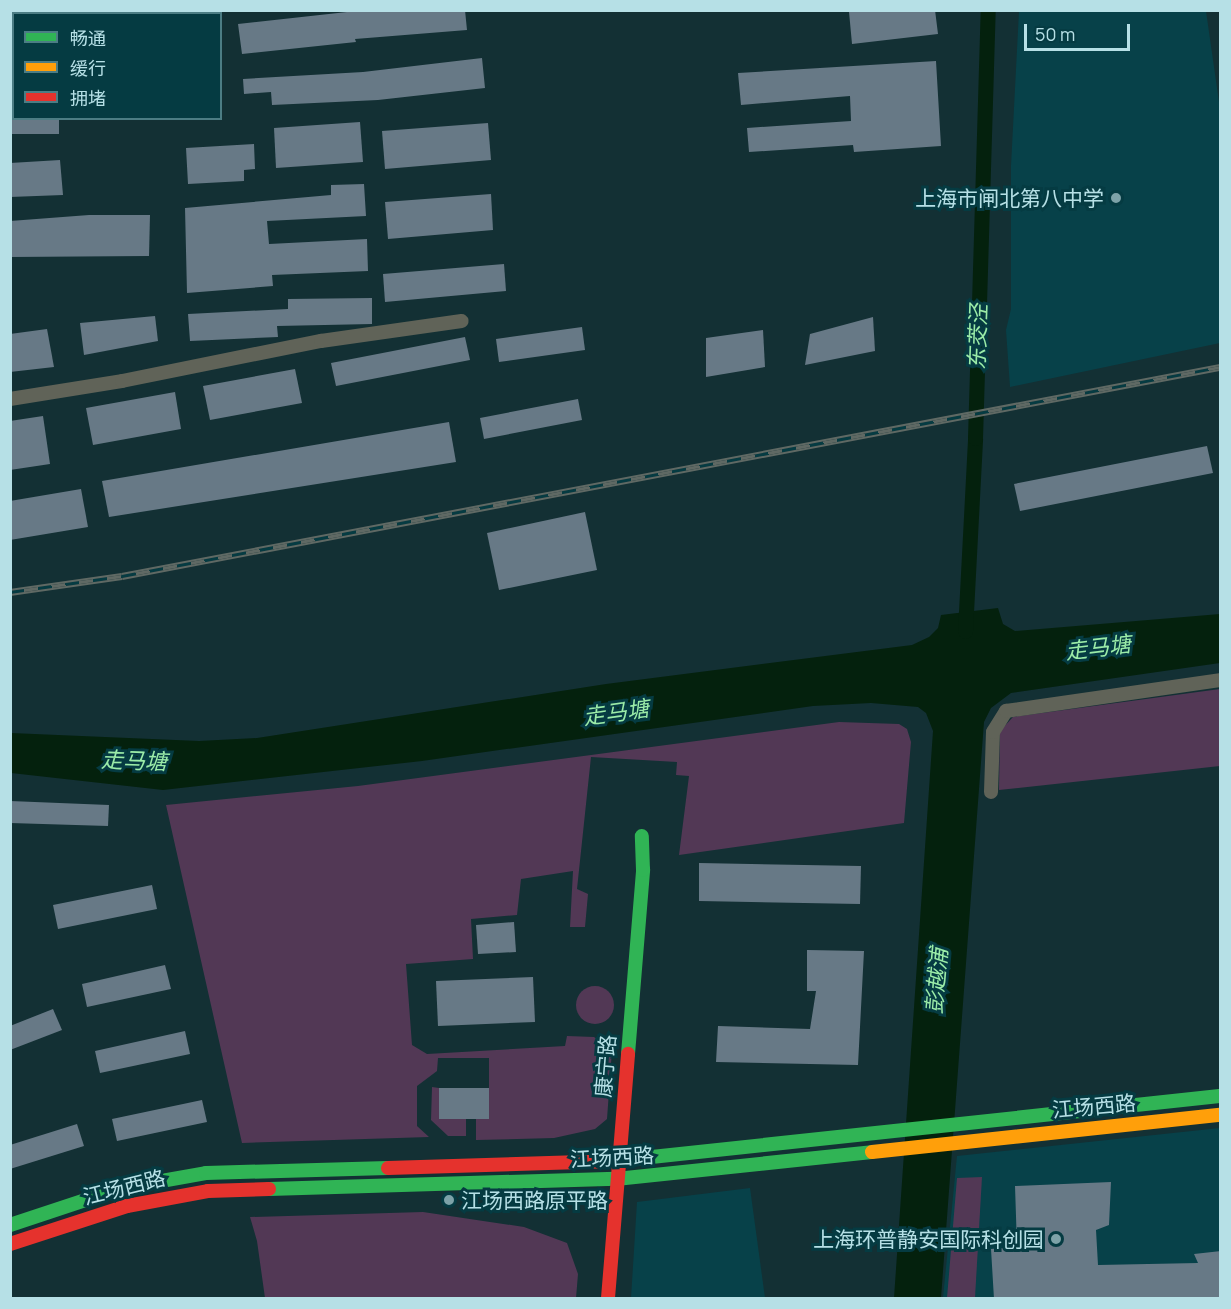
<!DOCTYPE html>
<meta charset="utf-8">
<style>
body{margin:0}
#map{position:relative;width:1231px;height:1309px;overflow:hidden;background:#133034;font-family:Manrope,"Noto Sans SC",sans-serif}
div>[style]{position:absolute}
.built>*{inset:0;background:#074149}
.green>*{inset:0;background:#523855}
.round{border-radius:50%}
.water>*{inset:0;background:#04210d}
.canal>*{height:15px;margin:-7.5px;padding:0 7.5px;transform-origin:7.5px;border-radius:7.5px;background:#04210d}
.building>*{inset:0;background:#677986}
.street>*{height:14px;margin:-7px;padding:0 7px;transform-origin:7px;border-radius:7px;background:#606358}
.fast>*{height:14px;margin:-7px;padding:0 7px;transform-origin:7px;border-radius:7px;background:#30b455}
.slow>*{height:14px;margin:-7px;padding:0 7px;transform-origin:7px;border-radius:7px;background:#ff9f0a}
.jam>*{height:14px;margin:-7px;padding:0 7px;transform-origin:7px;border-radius:7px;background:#e5322d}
.rail>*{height:7px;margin-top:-3.5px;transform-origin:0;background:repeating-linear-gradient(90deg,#053b42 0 14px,#5f6964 0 28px);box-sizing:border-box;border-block:2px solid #5f6964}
.dots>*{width:16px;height:16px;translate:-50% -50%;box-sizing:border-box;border:3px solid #053b42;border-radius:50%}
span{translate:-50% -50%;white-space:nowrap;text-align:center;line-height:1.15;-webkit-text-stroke:6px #053b42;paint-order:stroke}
.poi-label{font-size:21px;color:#b6e0e6}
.right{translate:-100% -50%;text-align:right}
.left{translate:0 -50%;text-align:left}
.street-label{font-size:21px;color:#b6e0e6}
.water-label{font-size:22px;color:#9beca8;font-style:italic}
.frame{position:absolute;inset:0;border:12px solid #b6e0e6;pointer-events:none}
.legend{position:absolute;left:12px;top:12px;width:210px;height:108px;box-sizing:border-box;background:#053b42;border:2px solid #4c7d84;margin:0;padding:8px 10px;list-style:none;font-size:18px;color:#b6e0e6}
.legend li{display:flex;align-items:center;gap:12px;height:30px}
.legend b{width:30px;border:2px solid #4c7d84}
.scale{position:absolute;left:1024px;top:24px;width:106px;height:27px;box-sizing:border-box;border:3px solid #b6e0e6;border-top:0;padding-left:8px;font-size:18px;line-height:21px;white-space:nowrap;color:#b6e0e6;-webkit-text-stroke:4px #053b42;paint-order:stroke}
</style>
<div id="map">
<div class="built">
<i style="clip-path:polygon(1019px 11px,1206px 11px,1220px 109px,1220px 343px,1010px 387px,1006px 330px,1011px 309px,1011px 166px)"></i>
<i style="clip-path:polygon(1220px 1128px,1220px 1298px,943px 1298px,957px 1156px)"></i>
<i style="clip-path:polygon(750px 1188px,765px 1298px,631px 1298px,637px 1202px)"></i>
</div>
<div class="green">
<i style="clip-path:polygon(1220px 689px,1220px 766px,999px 790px,1000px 731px,1013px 717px)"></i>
<i style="clip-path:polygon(839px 722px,899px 724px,907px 729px,911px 742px,904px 823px,679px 855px,689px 776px,676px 775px,677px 762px,591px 757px,577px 889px,588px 894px,585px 927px,570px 927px,573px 871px,521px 879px,517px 915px,471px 919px,473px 959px,406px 964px,412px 1045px,427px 1054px,565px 1046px,567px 1036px,594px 1037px,612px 1050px,607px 1119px,595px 1129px,554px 1138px,476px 1140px,476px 1119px,489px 1118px,489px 1058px,438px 1058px,437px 1071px,417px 1086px,417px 1126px,429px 1137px,242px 1143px,166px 805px,358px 786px)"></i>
<i class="round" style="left:576px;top:986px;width:38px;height:38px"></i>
<i style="clip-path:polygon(432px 1087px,439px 1088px,439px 1118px,466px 1119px,466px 1136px,448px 1136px,431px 1120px)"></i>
<i style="clip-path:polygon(982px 1177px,975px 1298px,947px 1298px,957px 1178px)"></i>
<i style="clip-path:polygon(423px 1212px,524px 1227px,567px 1243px,578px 1274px,576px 1298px,265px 1298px,257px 1241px,250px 1217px)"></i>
</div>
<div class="water">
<i style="clip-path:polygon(998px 608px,1003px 624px,1015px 631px,1220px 614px,1220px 663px,1011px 693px,991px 708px,984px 722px,941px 1298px,894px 1298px,933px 731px,926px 713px,918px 707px,871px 703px,813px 706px,422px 761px,163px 790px,11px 773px,11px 733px,199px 741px,257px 738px,606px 684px,912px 645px,929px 637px,938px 628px,941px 615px)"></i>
</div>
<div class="canal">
<i style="left:965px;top:631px;width:193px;rotate:-87deg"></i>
<i style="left:975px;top:438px;width:428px;rotate:-88.3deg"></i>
</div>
<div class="building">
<i style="clip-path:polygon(365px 10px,465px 10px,467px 30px,355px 39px,356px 42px,242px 54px,238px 24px)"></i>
<i style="clip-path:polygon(935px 10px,938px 34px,852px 44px,849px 12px)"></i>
<i style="clip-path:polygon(482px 58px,485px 88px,378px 100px,272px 105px,271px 92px,244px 94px,243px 79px,363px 72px)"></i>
<i style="clip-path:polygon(936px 61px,941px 146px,854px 152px,853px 145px,749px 152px,747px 128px,851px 121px,850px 96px,741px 105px,738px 73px)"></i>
<i style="clip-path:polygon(10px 118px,59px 118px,59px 134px,10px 134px)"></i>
<i style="clip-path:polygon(360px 122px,363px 162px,276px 168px,274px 128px)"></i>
<i style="clip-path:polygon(488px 123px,491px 160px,385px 169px,382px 131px)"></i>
<i style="clip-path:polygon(254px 144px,255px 169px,244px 170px,244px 181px,188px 184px,186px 148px)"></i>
<i style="clip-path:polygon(60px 160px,63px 195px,10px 197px,10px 163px)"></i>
<i style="clip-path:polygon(364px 184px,366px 216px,267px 221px,269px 244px,367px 239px,368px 271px,272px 275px,273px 286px,187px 293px,185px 208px,331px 195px,331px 185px)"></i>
<i style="clip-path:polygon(491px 194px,493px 230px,388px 239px,385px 202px)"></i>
<i style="clip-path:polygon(89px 215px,150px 215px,149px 256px,10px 257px,10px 221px)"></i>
<i style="clip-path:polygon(504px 264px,506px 291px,385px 302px,383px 274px)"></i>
<i style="clip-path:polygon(372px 298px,372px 324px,277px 326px,278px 337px,190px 341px,188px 314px,288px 309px,288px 299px)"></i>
<i style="clip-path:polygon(155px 316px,158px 341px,84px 355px,80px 323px)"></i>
<i style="clip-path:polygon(873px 317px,875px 351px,805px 365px,810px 334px)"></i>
<i style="clip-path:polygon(582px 327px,585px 350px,499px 362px,496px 339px)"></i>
<i style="clip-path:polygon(47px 329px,54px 367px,10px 372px,10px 334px)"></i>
<i style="clip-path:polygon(763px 330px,765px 367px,706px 377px,706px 338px)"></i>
<i style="clip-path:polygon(465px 337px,470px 360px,336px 386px,331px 363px)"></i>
<i style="clip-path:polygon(295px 369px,302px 403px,210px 420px,203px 386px)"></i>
<i style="clip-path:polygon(175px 392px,181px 429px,93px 445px,86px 408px)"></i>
<i style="clip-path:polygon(578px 399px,582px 420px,484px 439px,480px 418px)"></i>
<i style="clip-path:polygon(43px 416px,50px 464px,10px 470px,10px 421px)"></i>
<i style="clip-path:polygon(449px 422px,456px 462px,109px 517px,102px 481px)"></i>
<i style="clip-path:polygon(1207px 446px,1213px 473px,1020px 511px,1014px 484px)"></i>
<i style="clip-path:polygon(81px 489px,88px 527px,10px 540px,10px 501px)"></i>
<i style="clip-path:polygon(585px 512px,597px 570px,499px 590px,487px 533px)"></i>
<i style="clip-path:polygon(10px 801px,109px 805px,108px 826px,10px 823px)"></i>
<i style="clip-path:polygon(699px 863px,861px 866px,860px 904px,699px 901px)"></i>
<i style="clip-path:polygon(152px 885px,157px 909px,58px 929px,53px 905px)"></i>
<i style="clip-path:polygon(514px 922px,516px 952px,478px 954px,476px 925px)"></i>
<i style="clip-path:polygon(807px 950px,864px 951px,858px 1065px,716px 1062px,718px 1026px,810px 1029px,816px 991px,807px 991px)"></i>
<i style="clip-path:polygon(165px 965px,171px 989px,87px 1007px,82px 984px)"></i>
<i style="clip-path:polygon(533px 977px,535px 1022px,438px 1026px,436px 981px)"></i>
<i style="clip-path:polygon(53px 1009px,62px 1030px,10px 1050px,10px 1026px)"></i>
<i style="clip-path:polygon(185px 1031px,190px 1054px,100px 1073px,95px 1051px)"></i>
<i style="clip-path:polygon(439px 1088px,489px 1088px,489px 1119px,439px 1119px)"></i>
<i style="clip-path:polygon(202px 1100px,207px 1122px,117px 1141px,112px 1119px)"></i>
<i style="clip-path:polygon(77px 1124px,84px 1146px,10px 1169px,10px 1145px)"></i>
<i style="clip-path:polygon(1111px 1182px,1109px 1225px,1096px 1230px,1098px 1265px,1198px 1263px,1194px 1254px,1221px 1251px,1221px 1299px,994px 1299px,991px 1249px,1017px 1247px,1015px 1186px)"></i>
</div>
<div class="street">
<i style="left:10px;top:399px;width:113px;rotate:-9.1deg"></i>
<i style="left:122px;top:381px;width:203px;rotate:-11.4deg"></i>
<i style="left:321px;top:341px;width:142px;rotate:-8.1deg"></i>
<i style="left:991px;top:792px;width:60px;rotate:-88.1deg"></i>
<i style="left:993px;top:732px;width:25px;rotate:-58deg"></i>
<i style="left:1006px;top:711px;width:216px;rotate:-8.2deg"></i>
</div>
<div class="fast">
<i style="left:628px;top:1054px;width:185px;rotate:-85.3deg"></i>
<i style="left:643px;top:870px;width:34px;rotate:-92deg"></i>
<i style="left:614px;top:1161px;width:609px;rotate:-6.12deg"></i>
<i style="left:269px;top:1189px;width:347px;rotate:-1.7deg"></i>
<i style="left:616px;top:1179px;width:257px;rotate:-6deg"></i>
<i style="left:10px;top:1225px;width:118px;rotate:-18.3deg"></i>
<i style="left:122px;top:1188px;width:85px;rotate:-10.1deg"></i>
<i style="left:206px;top:1173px;width:182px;rotate:-1.6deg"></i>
</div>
<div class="slow">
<i style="left:872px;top:1152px;width:350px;rotate:-6.1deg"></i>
</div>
<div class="jam">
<i style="left:388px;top:1168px;width:226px;rotate:-1.8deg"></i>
<i style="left:10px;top:1244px;width:123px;rotate:-18deg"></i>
<i style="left:127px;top:1206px;width:82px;rotate:-10.5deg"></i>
<i style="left:208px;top:1191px;width:61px;rotate:-1.9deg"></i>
<i style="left:608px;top:1298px;width:245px;rotate:-85.3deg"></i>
</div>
<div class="rail">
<i style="left:10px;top:592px;width:113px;rotate:-8.1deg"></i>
<i style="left:122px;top:576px;width:1118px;rotate:-10.78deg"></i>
</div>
<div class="dots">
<i style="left:1116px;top:198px;background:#7da2a8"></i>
<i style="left:449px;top:1200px;background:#7da2a8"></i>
<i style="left:1056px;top:1239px;background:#7da2a8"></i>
</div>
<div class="poi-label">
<span class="right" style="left:1104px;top:198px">上海市闸北第八中学</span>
<span class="left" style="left:461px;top:1200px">江场西路原平路</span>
<span class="right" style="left:1044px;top:1239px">上海环普静安国际科创园</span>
</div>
<div class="street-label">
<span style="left:605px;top:1066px;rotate:-85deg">康宁路</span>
<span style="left:1094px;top:1106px;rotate:-5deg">江场西路</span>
<span style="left:612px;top:1157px;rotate:-3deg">江场西路</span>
<span style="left:124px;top:1187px;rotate:-14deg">江场西路</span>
</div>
<div class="water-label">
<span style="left:978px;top:337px;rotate:-88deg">东茭泾</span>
<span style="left:1098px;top:648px;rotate:-7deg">走马塘</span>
<span style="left:616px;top:713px;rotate:-8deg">走马塘</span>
<span style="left:134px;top:761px;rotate:2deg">走马塘</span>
<span style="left:937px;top:981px;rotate:-85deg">彭越浦</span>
</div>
<div class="frame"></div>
<ul class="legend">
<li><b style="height:8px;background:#30b455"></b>畅通</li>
<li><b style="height:8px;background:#ff9f0a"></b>缓行</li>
<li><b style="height:8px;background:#e5322d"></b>拥堵</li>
</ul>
<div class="scale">50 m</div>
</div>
